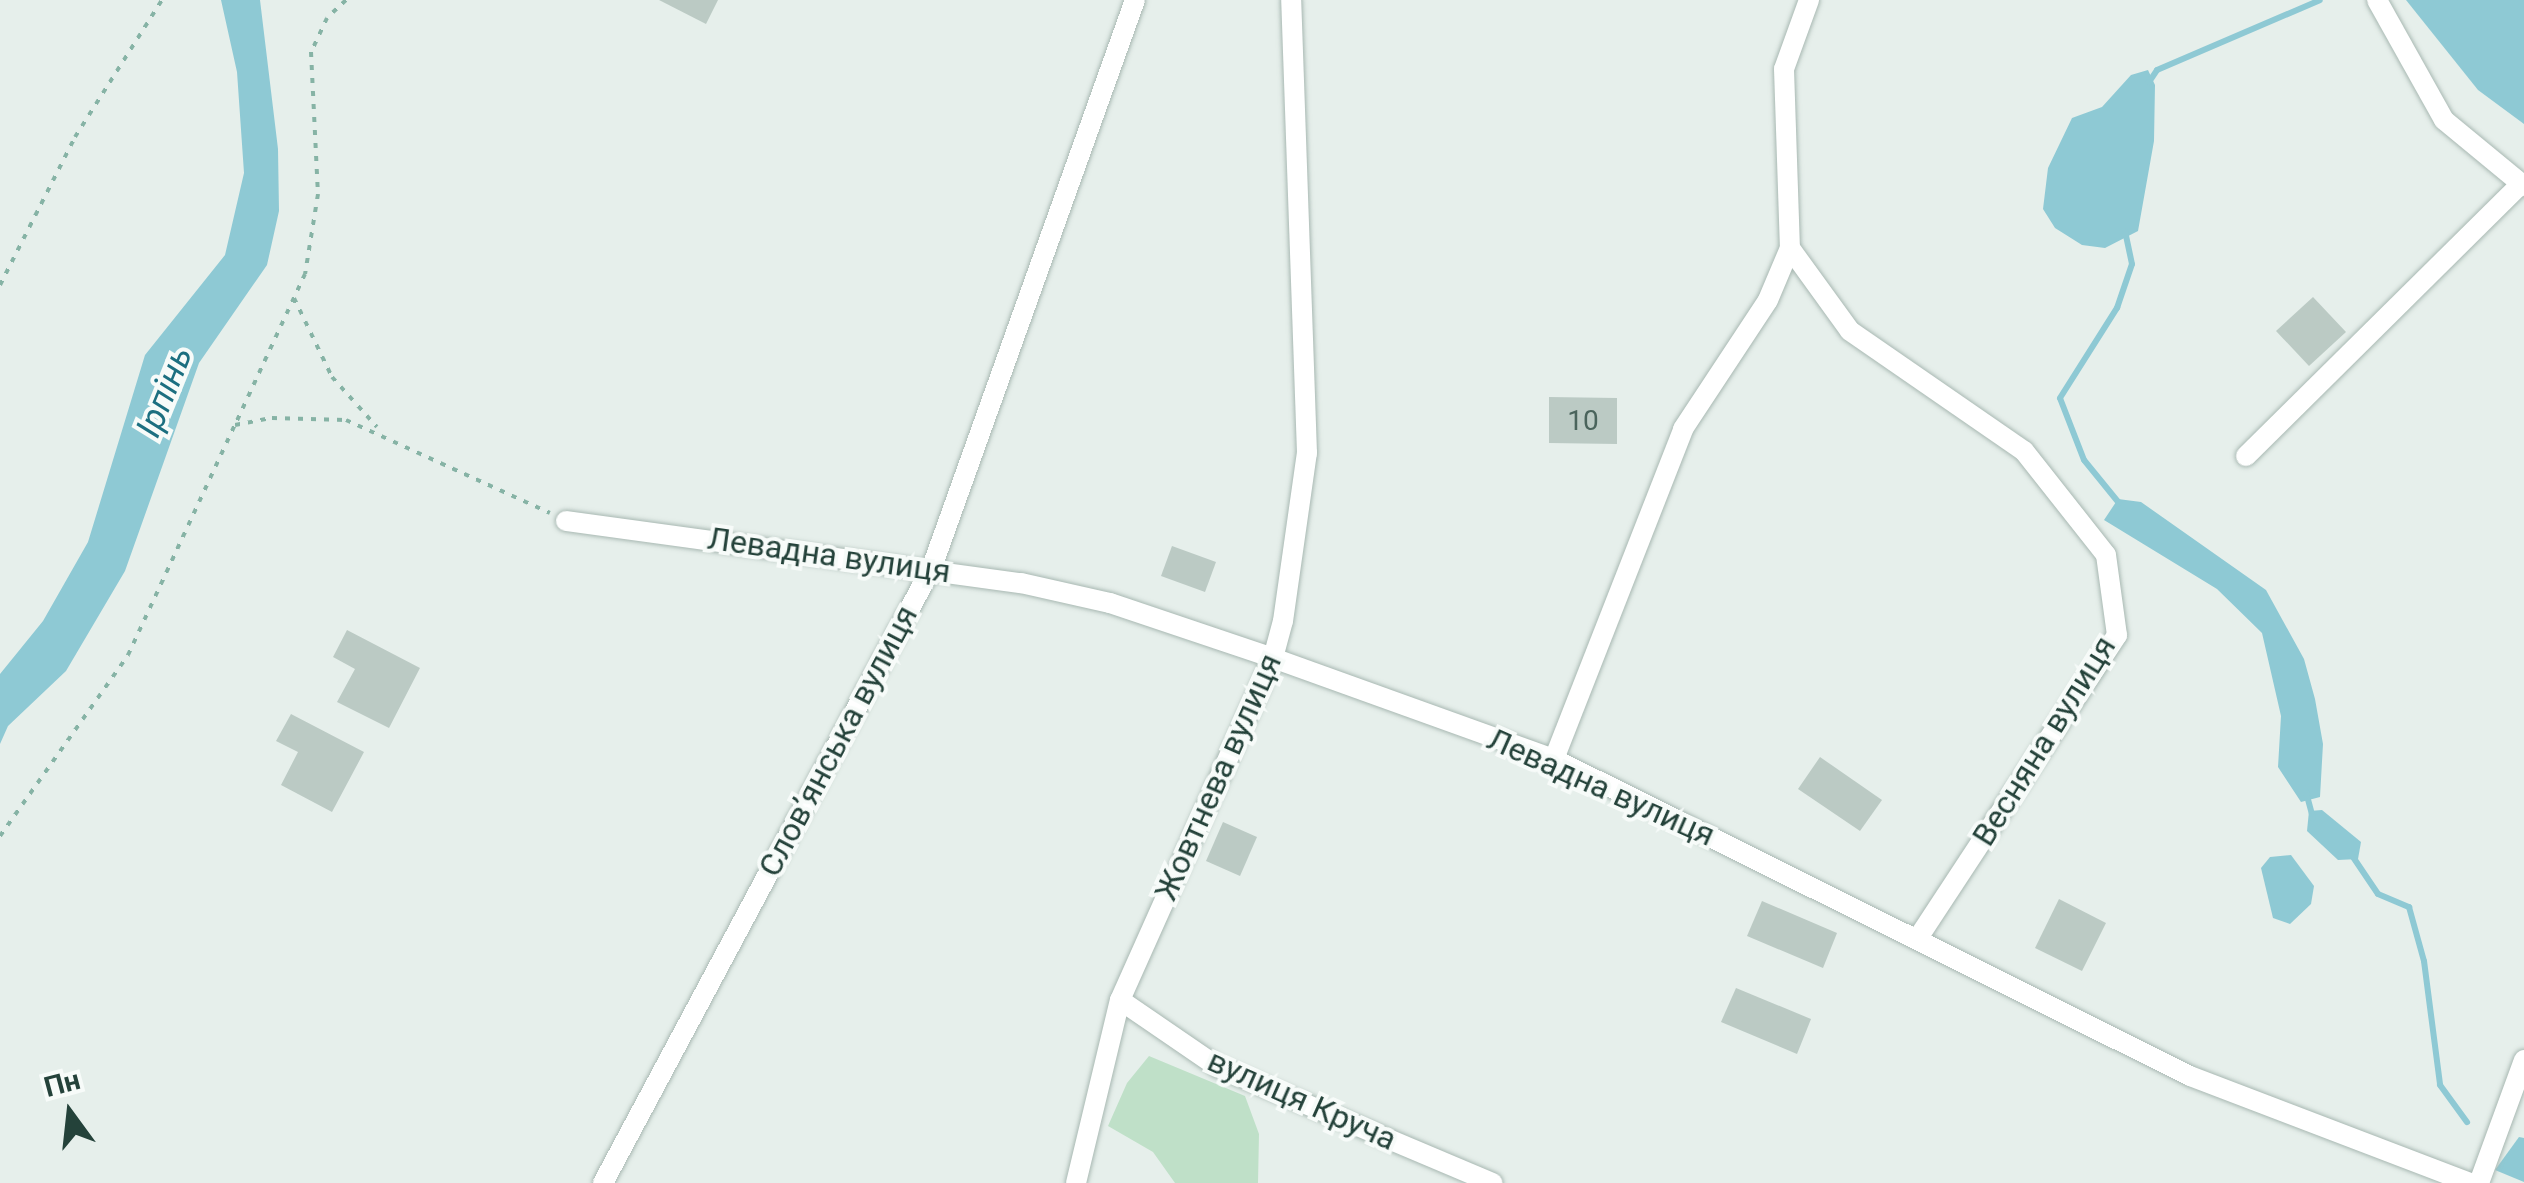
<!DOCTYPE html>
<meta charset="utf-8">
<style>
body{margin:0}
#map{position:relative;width:2524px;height:1183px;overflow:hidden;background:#e6efeb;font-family:Roboto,sans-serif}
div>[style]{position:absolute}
.green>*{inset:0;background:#bfe0c8}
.water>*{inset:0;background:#8ec9d4}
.stream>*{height:6px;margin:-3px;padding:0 3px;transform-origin:3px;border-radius:3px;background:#8ec9d4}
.building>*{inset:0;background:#bbcac4}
.path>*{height:4px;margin-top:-2px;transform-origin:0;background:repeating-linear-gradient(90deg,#86b3a5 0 5px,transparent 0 13px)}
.roads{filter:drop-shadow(0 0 2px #a8b8b2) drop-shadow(0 0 2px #a8b8b2)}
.minor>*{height:20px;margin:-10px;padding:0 10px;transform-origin:10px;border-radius:10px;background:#fff}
span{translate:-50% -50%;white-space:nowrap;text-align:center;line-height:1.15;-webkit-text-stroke:8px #f7fbf9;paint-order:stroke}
.number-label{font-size:28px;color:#4a645c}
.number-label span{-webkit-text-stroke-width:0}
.street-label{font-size:32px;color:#24423a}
.water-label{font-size:35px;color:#1c6f80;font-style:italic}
.north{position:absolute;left:20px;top:1063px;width:100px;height:100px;-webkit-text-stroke:8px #f7fbf9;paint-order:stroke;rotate:345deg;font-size:28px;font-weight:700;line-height:40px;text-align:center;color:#24423a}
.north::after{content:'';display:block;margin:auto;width:35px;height:45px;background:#24423a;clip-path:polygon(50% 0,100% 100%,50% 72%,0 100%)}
</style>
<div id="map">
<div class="green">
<i style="clip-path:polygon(1149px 1056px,1245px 1096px,1259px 1134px,1258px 1183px,1175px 1183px,1153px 1152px,1108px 1126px,1127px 1083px)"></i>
</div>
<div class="water">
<i style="clip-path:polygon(221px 0,260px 0,278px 149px,279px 211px,267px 265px,199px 363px,125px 571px,66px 671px,8px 726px,0 744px,0 674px,43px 621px,88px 542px,145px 355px,225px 255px,244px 173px,237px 72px)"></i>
<i style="clip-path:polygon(2406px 0,2524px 0,2524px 124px,2478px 90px)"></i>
<i style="clip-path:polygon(2148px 70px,2155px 85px,2154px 141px,2138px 231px,2105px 248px,2082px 245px,2055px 228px,2043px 209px,2048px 168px,2072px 118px,2102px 107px,2131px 75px)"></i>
<i style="clip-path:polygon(2118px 499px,2141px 502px,2266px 590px,2304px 659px,2315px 699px,2323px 744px,2320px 797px,2301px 802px,2278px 767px,2281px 716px,2262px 633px,2217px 589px,2104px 520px)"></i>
<i style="clip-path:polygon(2322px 810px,2361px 842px,2358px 859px,2338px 860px,2307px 831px,2309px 811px)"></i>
<i style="clip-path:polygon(2291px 855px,2314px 886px,2311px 904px,2290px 924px,2273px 918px,2261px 868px,2270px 857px)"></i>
<i style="clip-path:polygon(2519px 1137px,2524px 1138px,2524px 1182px,2495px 1170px)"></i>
</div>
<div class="stream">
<i style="left:2149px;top:82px;width:14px;rotate:-56deg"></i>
<i style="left:2157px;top:70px;width:177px;rotate:-23.2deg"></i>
<i style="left:2119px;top:503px;width:55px;rotate:-129.1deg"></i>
<i style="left:2084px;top:460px;width:66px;rotate:-111.2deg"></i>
<i style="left:2060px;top:398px;width:107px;rotate:-57.7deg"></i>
<i style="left:2117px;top:308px;width:46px;rotate:-71.2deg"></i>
<i style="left:2132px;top:264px;width:33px;rotate:-102deg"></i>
<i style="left:2306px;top:792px;width:27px;rotate:75deg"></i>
<i style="left:2351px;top:854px;width:48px;rotate:56deg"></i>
<i style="left:2378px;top:894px;width:34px;rotate:23deg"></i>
<i style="left:2409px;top:907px;width:56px;rotate:74.5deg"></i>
<i style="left:2424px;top:961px;width:125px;rotate:82.6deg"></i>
<i style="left:2440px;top:1085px;width:46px;rotate:53.9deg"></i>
</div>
<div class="building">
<i style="clip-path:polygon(659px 0,718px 0,706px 24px)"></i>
<i style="clip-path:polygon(2313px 297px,2346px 332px,2309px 366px,2276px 331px)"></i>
<i style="clip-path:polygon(1549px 397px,1617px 398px,1617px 444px,1549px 443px)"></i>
<i style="clip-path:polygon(1172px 546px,1216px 562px,1205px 592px,1161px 576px)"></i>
<i style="clip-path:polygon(347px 630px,420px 668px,389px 728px,337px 702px,355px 669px,333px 657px)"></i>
<i style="clip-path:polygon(291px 714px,364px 752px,332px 812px,281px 785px,298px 752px,276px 741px)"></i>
<i style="clip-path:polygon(1820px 757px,1882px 800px,1860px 831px,1798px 789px)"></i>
<i style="clip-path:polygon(1223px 822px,1257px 837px,1240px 876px,1206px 861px)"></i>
<i style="clip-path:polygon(2059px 899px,2106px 923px,2082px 971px,2035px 948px)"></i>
<i style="clip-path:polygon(1762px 901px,1837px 933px,1823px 968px,1747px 936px)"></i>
<i style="clip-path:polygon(1736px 988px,1811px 1019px,1797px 1054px,1721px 1022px)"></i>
</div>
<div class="path">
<i style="left:346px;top:0;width:26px;rotate:137deg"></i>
<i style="left:327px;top:18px;width:38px;rotate:115deg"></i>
<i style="left:311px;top:52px;width:142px;rotate:87.2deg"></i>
<i style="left:318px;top:194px;width:81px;rotate:99.2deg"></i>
<i style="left:305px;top:274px;width:166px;rotate:114.9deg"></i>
<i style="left:235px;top:425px;width:38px;rotate:-11deg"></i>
<i style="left:272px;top:418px;width:74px;rotate:1.5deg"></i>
<i style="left:346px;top:420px;width:224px;rotate:24.5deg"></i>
<i style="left:0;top:285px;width:166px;rotate:-63.1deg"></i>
<i style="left:75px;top:137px;width:162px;rotate:-57.6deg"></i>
<i style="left:294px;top:298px;width:88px;rotate:64.3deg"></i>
<i style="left:332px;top:377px;width:67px;rotate:48deg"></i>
<i style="left:0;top:836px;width:222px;rotate:-54.7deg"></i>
<i style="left:128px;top:655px;width:254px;rotate:-65.1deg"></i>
</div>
<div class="roads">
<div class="minor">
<i style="left:1809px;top:0;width:73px;rotate:109.9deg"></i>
<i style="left:1784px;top:69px;width:179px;rotate:88.1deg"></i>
<i style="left:1790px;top:248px;width:102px;rotate:54.1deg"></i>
<i style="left:1850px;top:331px;width:211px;rotate:34.6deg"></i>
<i style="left:2024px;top:451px;width:132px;rotate:51.7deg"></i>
<i style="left:2106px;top:555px;width:81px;rotate:82.2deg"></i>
<i style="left:2117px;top:635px;width:363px;rotate:123.3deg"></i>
<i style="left:2377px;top:0;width:137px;rotate:60.8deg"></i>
<i style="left:2444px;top:120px;width:104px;rotate:39.5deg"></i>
<i style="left:2246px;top:456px;width:387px;rotate:-44.7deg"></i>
<i style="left:566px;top:521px;width:459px;rotate:7.8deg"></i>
<i style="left:1021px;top:583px;width:91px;rotate:12.7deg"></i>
<i style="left:1110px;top:603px;width:172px;rotate:18.6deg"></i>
<i style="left:1273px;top:658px;width:299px;rotate:19.8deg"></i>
<i style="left:1554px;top:759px;width:711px;rotate:26.49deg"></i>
<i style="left:2190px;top:1076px;width:300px;rotate:20.9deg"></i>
<i style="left:1554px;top:759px;width:354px;rotate:-68.6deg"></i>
<i style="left:1683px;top:429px;width:154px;rotate:-56.6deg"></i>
<i style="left:1768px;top:300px;width:56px;rotate:-67.1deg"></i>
<i style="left:1120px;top:1000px;width:119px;rotate:34.4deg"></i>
<i style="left:1218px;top:1067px;width:298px;rotate:22.9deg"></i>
<i style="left:603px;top:1183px;width:698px;rotate:-61.89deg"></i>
<i style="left:932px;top:567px;width:602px;rotate:-70.3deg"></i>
<i style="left:1076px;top:1183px;width:188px;rotate:-76.5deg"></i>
<i style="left:1120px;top:1000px;width:375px;rotate:-65.9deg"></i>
<i style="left:1273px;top:658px;width:38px;rotate:-75deg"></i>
<i style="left:1283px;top:621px;width:170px;rotate:-81.9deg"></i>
<i style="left:1307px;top:453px;width:453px;rotate:-92deg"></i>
<i style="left:2479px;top:1183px;width:131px;rotate:-69.9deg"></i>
</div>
</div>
<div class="number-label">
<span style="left:1583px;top:421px">10</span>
</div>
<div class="street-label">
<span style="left:829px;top:555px;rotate:8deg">Левадна вулиця</span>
<span style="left:838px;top:741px;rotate:-62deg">Словʼянська вулиця</span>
<span style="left:2044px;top:741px;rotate:-58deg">Весняна вулиця</span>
<span style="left:1218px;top:777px;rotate:-66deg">Жовтнева вулиця</span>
<span style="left:1601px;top:787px;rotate:24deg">Левадна вулиця</span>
<span style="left:1302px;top:1100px;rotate:24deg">вулиця Круча</span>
</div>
<div class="water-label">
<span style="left:165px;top:392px;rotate:-68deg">Ірпінь</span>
</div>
<div class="north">Пн</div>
</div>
